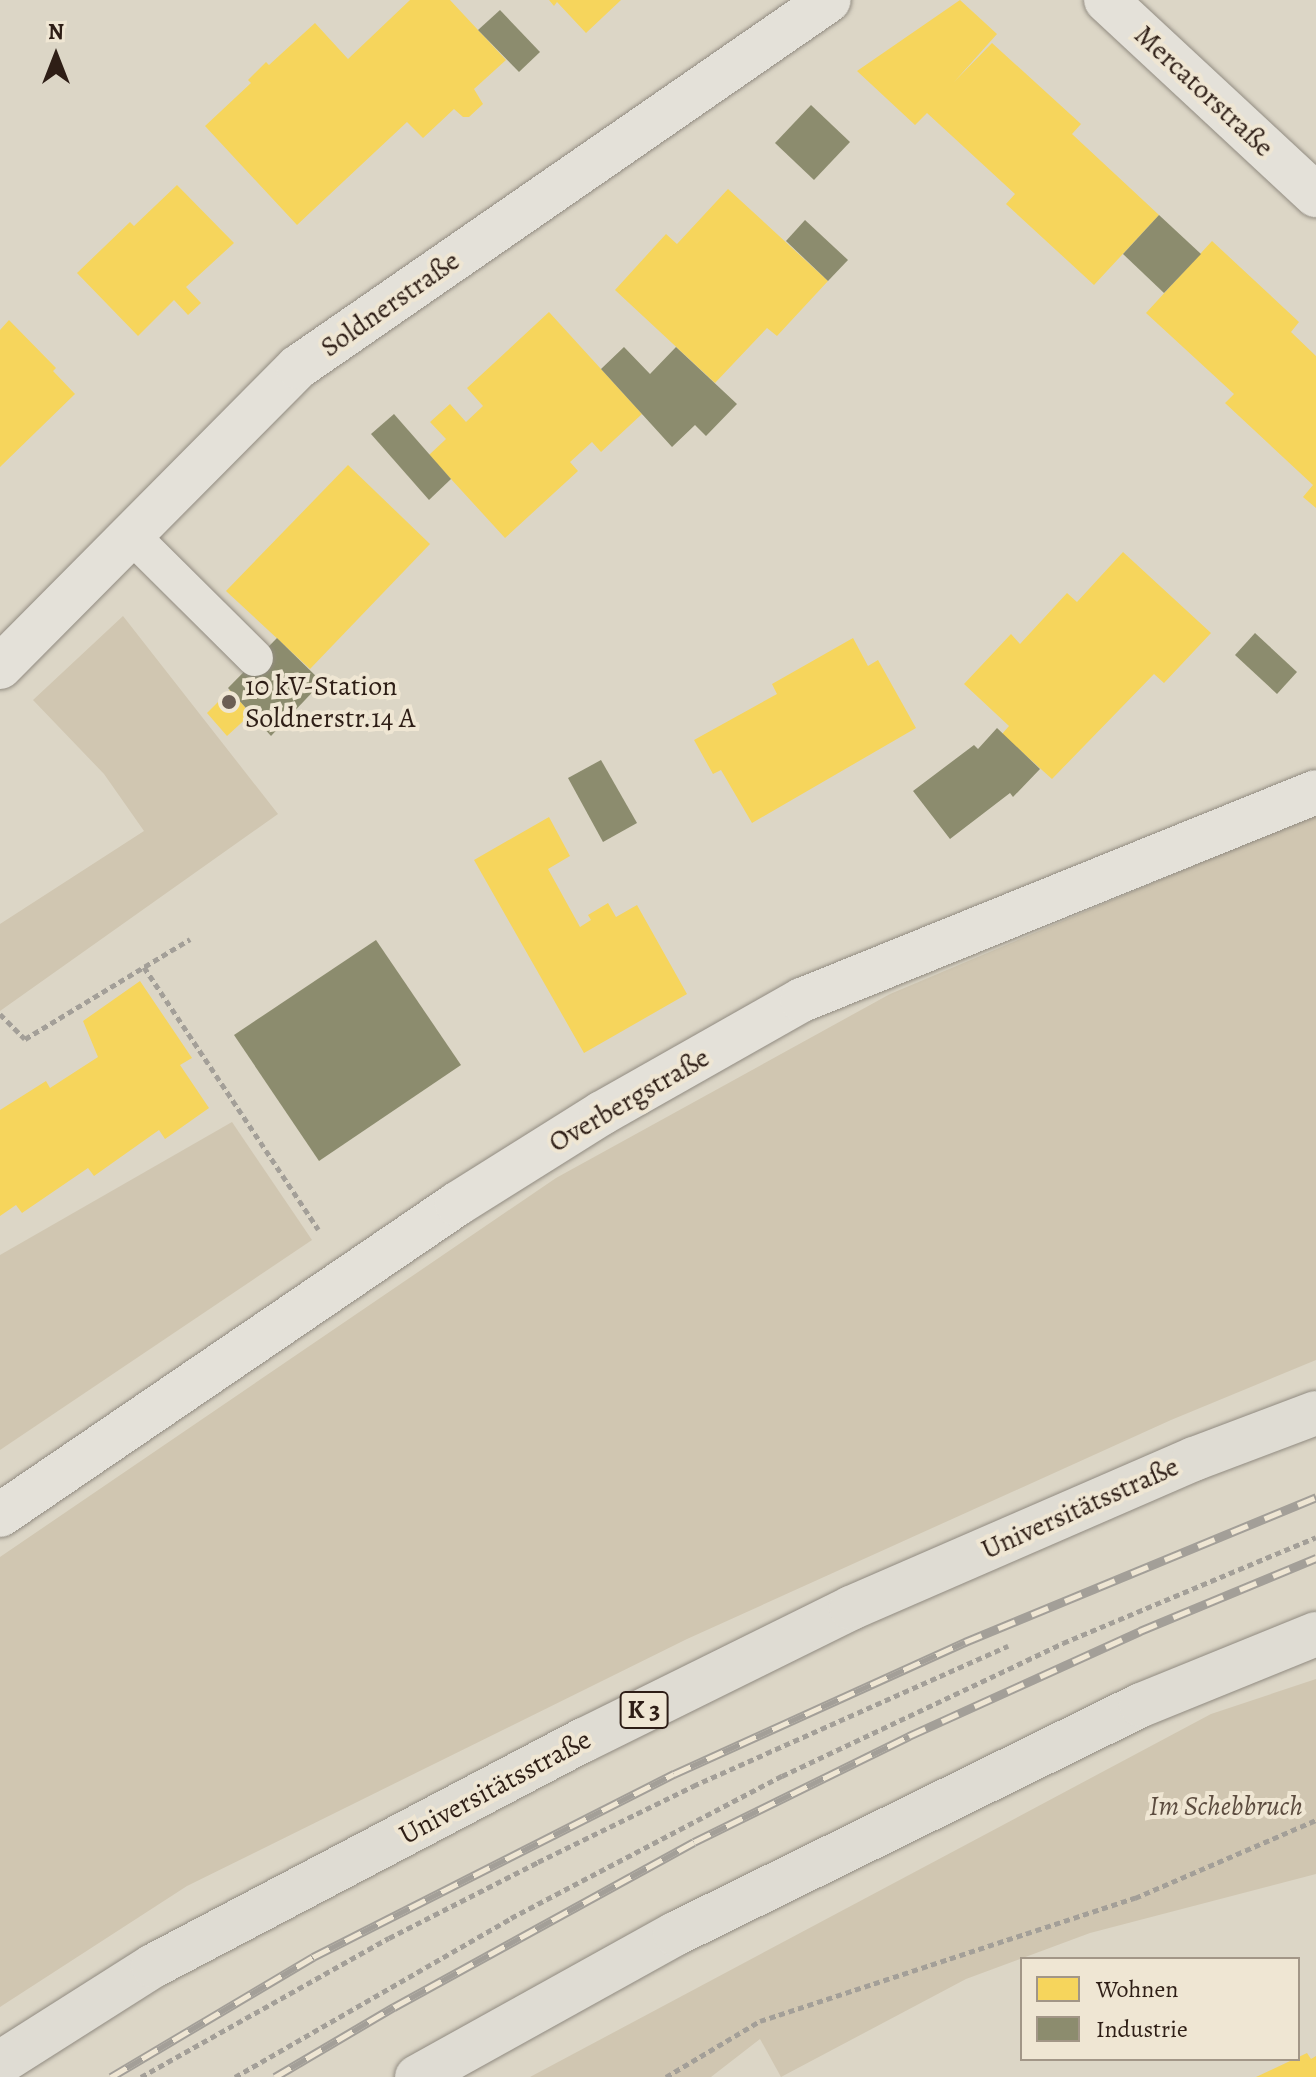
<!DOCTYPE html>
<meta charset="utf-8">
<style>
body{margin:0}
#map{position:relative;width:1316px;height:2077px;overflow:hidden;background:#dcd6c6;font-family:Alegreya,serif}
div>[style]{position:absolute}
.green>*{inset:0;background:#d0c6b1}
.homes>*{inset:0;background:#f6d55c}
.industry>*{inset:0;background:#8c8c6e}
.path>*{height:5px;margin-top:-2.5px;transform-origin:0;background:repeating-linear-gradient(90deg,#a39f98 0 6px,transparent 0 10px)}
.roads{filter:drop-shadow(0 0 2px #918b81) drop-shadow(0 0 2px #918b81)}
.service>*{height:36px;margin:-18px;padding:0 18px;transform-origin:18px;border-radius:18px;background:#e4e1d9}
.minor>*{height:44px;margin:-22px;padding:0 22px;transform-origin:22px;border-radius:22px;background:#e4e1d9}
.trunk>*{height:44px;margin:-22px;padding:0 22px;transform-origin:22px;border-radius:22px;background:#dfdcd3}
.rail>*{height:9px;margin-top:-4.5px;transform-origin:0;background:repeating-linear-gradient(90deg,#efe6d3 0 18px,#a39f98 0 36px);box-sizing:border-box;border-block:2px solid #a39f98}
.dots>*{width:22px;height:22px;translate:-50% -50%;box-sizing:border-box;border:4px solid #efe6d3;border-radius:50%}
span{translate:-50% -50%;white-space:nowrap;text-align:center;line-height:1.15;-webkit-text-stroke:8px #efe6d3;paint-order:stroke}
.shield-label span{padding:2px 6px;background:#efe6d3;border:2px solid;border-radius:6px;-webkit-text-stroke-width:0}
.shield-label{font-size:26px;color:#2e1e16;font-weight:700}
.street-label{font-size:28px;color:#2e1e16}
.poi-label{font-size:28px;color:#2e1e16}
.left{translate:0 -50%;text-align:left}
.park-label{font-size:28px;color:#5c4c3f;font-style:italic}
.legend{position:absolute;left:1020px;top:1957px;width:280px;height:104px;box-sizing:border-box;background:#efe6d3;border:2px solid #a29687;margin:0;padding:10px 14px;list-style:none;font-size:24px;color:#2e1e16}
.legend li{display:flex;align-items:center;gap:16px;height:40px}
.legend b{width:40px;border:2px solid #a29687}
.north{position:absolute;left:16px;top:16px;width:80px;height:80px;-webkit-text-stroke:6px #efe6d3;paint-order:stroke;rotate:0deg;font-size:22px;font-weight:700;line-height:32px;text-align:center;color:#2e1e16}
.north::after{content:'';display:block;margin:auto;width:28px;height:36px;background:#2e1e16;clip-path:polygon(50% 0,100% 100%,50% 72%,0 100%)}
</style>
<div id="map">
<div class="green">
<i style="clip-path:polygon(123px 616px,278px 814px,0 1011px,0 924px,144px 831px,104px 774px,33px 700px)"></i>
<i style="clip-path:polygon(1316px 814px,1316px 1360px,1171px 1420px,687px 1639px,187px 1886px,0 2007px,0 1557px,556px 1178px,890px 994px)"></i>
<i style="clip-path:polygon(232px 1122px,312px 1240px,0 1450px,0 1255px)"></i>
<i style="clip-path:polygon(1316px 1679px,1316px 1874px,1090px 1933px,966px 1979px,781px 2077px,760px 2039px,711px 2077px,530px 2077px,1211px 1714px)"></i>
</div>
<div class="homes">
<i style="clip-path:polygon(410px 0,450px 0,506px 60px,474px 89px,483px 104px,469px 117px,463px 117px,454px 109px,423px 138px,407px 122px,297px 225px,205px 126px,251px 83px,248px 80px,266px 62px,269px 65px,315px 23px,348px 59px)"></i>
<i style="clip-path:polygon(549px 0,621px 0,586px 33px,557px 2px,554px 6px)"></i>
<i style="clip-path:polygon(960px 0,997px 34px,954px 82px,992px 43px,1081px 124px,1072px 134px,1159px 215px,1094px 285px,1006px 204px,1015px 194px,927px 113px,915px 125px,857px 71px)"></i>
<i style="clip-path:polygon(177px 185px,234px 243px,186px 287px,201px 303px,188px 315px,174px 300px,138px 336px,77px 273px,130px 222px,134px 226px)"></i>
<i style="clip-path:polygon(728px 189px,828px 281px,777px 336px,767px 328px,715px 383px,615px 290px,666px 234px,677px 244px)"></i>
<i style="clip-path:polygon(1212px 241px,1299px 322px,1291px 332px,1316px 356px,1316px 508px,1303px 497px,1313px 485px,1225px 403px,1234px 394px,1146px 313px)"></i>
<i style="clip-path:polygon(549px 312px,642px 414px,601px 452px,592px 442px,570px 462px,578px 471px,505px 538px,429px 455px,446px 439px,430px 422px,450px 404px,466px 422px,483px 406px,467px 388px)"></i>
<i style="clip-path:polygon(9px 320px,56px 368px,53px 371px,75px 394px,0 467px,0 330px)"></i>
<i style="clip-path:polygon(348px 465px,430px 544px,310px 669px,226px 591px)"></i>
<i style="clip-path:polygon(1123px 552px,1211px 633px,1164px 683px,1154px 674px,1052px 779px,1002px 734px,1009px 726px,964px 684px,1011px 634px,1020px 644px,1067px 593px,1077px 602px)"></i>
<i style="clip-path:polygon(853px 638px,868px 666px,878px 660px,916px 728px,752px 823px,721px 770px,713px 774px,694px 740px,777px 694px,772px 684px)"></i>
<i style="clip-path:polygon(230px 690px,251px 714px,227px 736px,207px 713px)"></i>
<i style="clip-path:polygon(549px 817px,570px 856px,548px 869px,580px 927px,591px 920px,588px 915px,608px 903px,616px 917px,637px 905px,687px 994px,584px 1053px,474px 860px)"></i>
<i style="clip-path:polygon(140px 981px,192px 1058px,180px 1065px,209px 1108px,165px 1139px,159px 1130px,94px 1176px,88px 1168px,22px 1213px,16px 1205px,0 1216px,0 1110px,46px 1081px,50px 1088px,98px 1057px,83px 1021px)"></i>
<i style="clip-path:polygon(1307px 2053px,1311px 2059px,1316px 2056px,1316px 2077px,1256px 2077px)"></i>
</div>
<div class="industry">
<i style="clip-path:polygon(500px 10px,540px 52px,519px 72px,478px 30px)"></i>
<i style="clip-path:polygon(811px 105px,850px 142px,814px 180px,775px 143px)"></i>
<i style="clip-path:polygon(1159px 215px,1201px 254px,1164px 293px,1123px 254px)"></i>
<i style="clip-path:polygon(805px 220px,848px 260px,828px 281px,786px 241px)"></i>
<i style="clip-path:polygon(624px 347px,650px 374px,676px 347px,737px 404px,706px 436px,695px 425px,672px 447px,601px 369px)"></i>
<i style="clip-path:polygon(394px 414px,451px 479px,429px 500px,371px 434px)"></i>
<i style="clip-path:polygon(1255px 633px,1297px 672px,1277px 694px,1235px 655px)"></i>
<i style="clip-path:polygon(277px 638px,322px 682px,271px 736px,228px 688px)"></i>
<i style="clip-path:polygon(997px 728px,1040px 769px,1013px 797px,1010px 793px,950px 839px,913px 791px,974px 745px,978px 749px)"></i>
<i style="clip-path:polygon(601px 760px,637px 823px,603px 842px,568px 778px)"></i>
<i style="clip-path:polygon(376px 940px,461px 1065px,319px 1161px,234px 1035px)"></i>
</div>
<div class="path">
<i style="left:144px;top:967px;width:315px;rotate:56.4deg"></i>
<i style="left:0;top:1014px;width:35px;rotate:45deg"></i>
<i style="left:25px;top:1039px;width:193px;rotate:-31.2deg"></i>
<i style="left:141px;top:2077px;width:284px;rotate:-29.3deg"></i>
<i style="left:389px;top:1938px;width:167px;rotate:-27deg"></i>
<i style="left:538px;top:1862px;width:173px;rotate:-26.1deg"></i>
<i style="left:693px;top:1786px;width:345px;rotate:-24deg"></i>
<i style="left:235px;top:2077px;width:319px;rotate:-29.9deg"></i>
<i style="left:511px;top:1918px;width:306px;rotate:-27.7deg"></i>
<i style="left:782px;top:1776px;width:311px;rotate:-25.3deg"></i>
<i style="left:1063px;top:1643px;width:274px;rotate:-22.7deg"></i>
<i style="left:666px;top:2077px;width:109px;rotate:-30.8deg"></i>
<i style="left:760px;top:2021px;width:395px;rotate:-18.2deg"></i>
<i style="left:1135px;top:1898px;width:197px;rotate:-23.3deg"></i>
</div>
<div class="roads">
<div class="service">
<i style="left:130px;top:534px;width:176px;rotate:44.8deg"></i>
</div>
<div class="minor">
<i style="left:1106px;top:0;width:287px;rotate:42.9deg"></i>
<i style="left:0;top:667px;width:423px;rotate:-45.2deg"></i>
<i style="left:298px;top:367px;width:645px;rotate:-34.65deg"></i>
<i style="left:0;top:1515px;width:553px;rotate:-34.24deg"></i>
<i style="left:457px;top:1204px;width:171px;rotate:-32.1deg"></i>
<i style="left:602px;top:1113px;width:230px;rotate:-29.5deg"></i>
<i style="left:802px;top:1000px;width:554px;rotate:-22.03deg"></i>
</div>
<div class="trunk">
<i style="left:0;top:2063px;width:181px;rotate:-32.4deg"></i>
<i style="left:153px;top:1966px;width:487px;rotate:-27.7deg"></i>
<i style="left:584px;top:1740px;width:298px;rotate:-26.3deg"></i>
<i style="left:851px;top:1608px;width:374px;rotate:-23.5deg"></i>
<i style="left:1194px;top:1459px;width:130px;rotate:-20.7deg"></i>
<i style="left:417px;top:2077px;width:295px;rotate:-29deg"></i>
<i style="left:675px;top:1934px;width:519px;rotate:-26.17deg"></i>
<i style="left:1141px;top:1705px;width:189px;rotate:-22.1deg"></i>
</div>
</div>
<div class="rail">
<i style="left:111px;top:2077px;width:235px;rotate:-30.7deg"></i>
<i style="left:313px;top:1957px;width:405px;rotate:-26.9deg"></i>
<i style="left:674px;top:1774px;width:320px;rotate:-24.4deg"></i>
<i style="left:965px;top:1642px;width:380px;rotate:-22.4deg"></i>
<i style="left:275px;top:2077px;width:138px;rotate:-30.5deg"></i>
<i style="left:394px;top:2007px;width:342px;rotate:-28.8deg"></i>
<i style="left:694px;top:1842px;width:240px;rotate:-26.2deg"></i>
<i style="left:909px;top:1736px;width:254px;rotate:-24.4deg"></i>
<i style="left:1140px;top:1631px;width:191px;rotate:-22.5deg"></i>
</div>
<div class="dots">
<i style="left:229px;top:702px;background:#6b5e54"></i>
</div>
<div class="shield-label">
<span style="left:644px;top:1710px">K 3</span>
</div>
<div class="street-label">
<span style="left:1204px;top:91px;rotate:43deg">Mercatorstraße</span>
<span style="left:390px;top:304px;rotate:-35deg">Soldnerstraße</span>
<span style="left:629px;top:1100px;rotate:-30deg">Overbergstraße</span>
<span style="left:1080px;top:1508px;rotate:-24deg">Universitätsstraße</span>
<span style="left:495px;top:1787px;rotate:-28deg">Universitätsstraße</span>
</div>
<div class="poi-label">
<span class="left" style="left:245px;top:702px">10 kV-Station<br>Soldnerstr.14 A</span>
</div>
<div class="park-label">
<span style="left:1226px;top:1806px">Im Schebbruch</span>
</div>
<ul class="legend">
<li><b style="height:22px;background:#f6d55c"></b>Wohnen</li>
<li><b style="height:22px;background:#8c8c6e"></b>Industrie</li>
</ul>
<div class="north">N</div>
</div>
